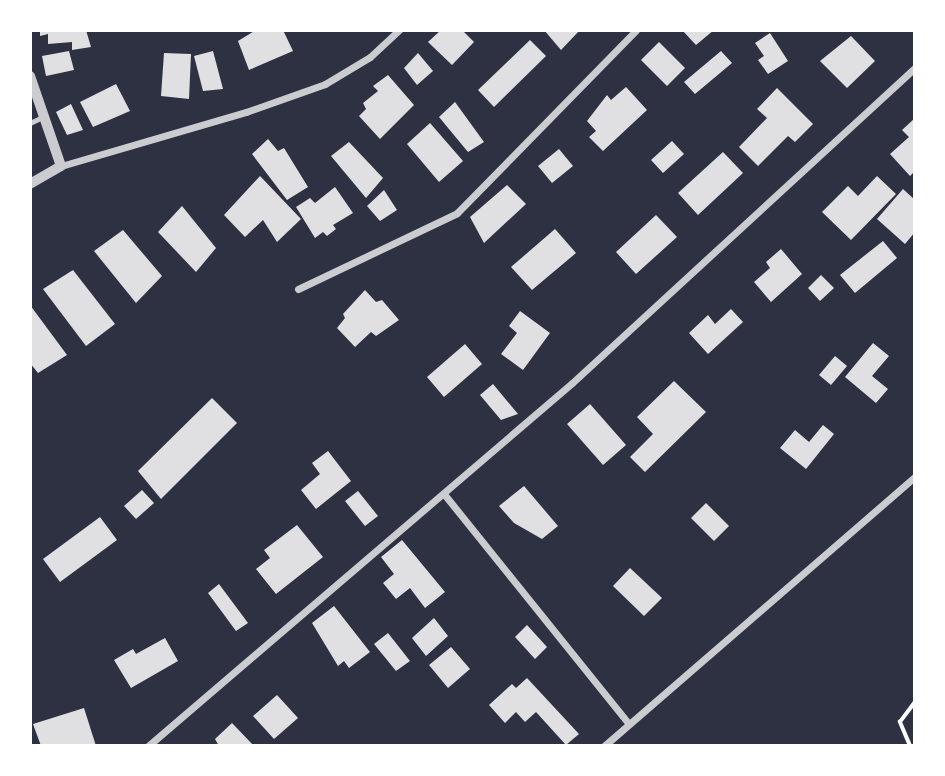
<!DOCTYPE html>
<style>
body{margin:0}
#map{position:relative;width:945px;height:776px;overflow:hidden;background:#2d3142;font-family:"Archivo Narrow",sans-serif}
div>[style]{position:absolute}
.building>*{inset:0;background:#e0e0e3}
.path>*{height:3.5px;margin:-1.75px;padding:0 1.75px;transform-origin:1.75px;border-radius:1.75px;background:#fff}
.service>*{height:4.5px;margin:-2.25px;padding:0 2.25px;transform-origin:2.25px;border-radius:2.25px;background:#caccd0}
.minor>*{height:7px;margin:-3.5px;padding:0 3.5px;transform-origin:3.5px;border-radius:3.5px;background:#caccd0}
.tertiary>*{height:10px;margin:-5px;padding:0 5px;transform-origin:5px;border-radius:5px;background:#caccd0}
span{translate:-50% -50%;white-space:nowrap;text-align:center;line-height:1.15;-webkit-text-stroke:7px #fff;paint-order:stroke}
.frame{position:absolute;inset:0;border:32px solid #fff;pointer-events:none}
</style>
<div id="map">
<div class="building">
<i style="clip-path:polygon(40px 30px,86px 30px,91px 47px,72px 50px,72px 42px,48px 44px,48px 34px,40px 36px)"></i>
<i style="clip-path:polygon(256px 30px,283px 30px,293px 51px,249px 70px,238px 41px)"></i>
<i style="clip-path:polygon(441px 30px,462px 30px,474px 42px,452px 65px,428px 42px)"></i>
<i style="clip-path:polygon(544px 30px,580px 30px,561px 50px)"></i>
<i style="clip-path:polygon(682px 30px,714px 30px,696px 45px)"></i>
<i style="clip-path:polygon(770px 33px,788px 61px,768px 74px,758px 60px,764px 56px,755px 43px)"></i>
<i style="clip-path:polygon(851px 36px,875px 61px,847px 88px,820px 61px)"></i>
<i style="clip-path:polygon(530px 40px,546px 56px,494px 107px,478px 90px)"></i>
<i style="clip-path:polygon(659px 42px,685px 68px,667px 86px,641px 60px)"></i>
<i style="clip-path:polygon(69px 51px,74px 70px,46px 76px,42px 56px)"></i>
<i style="clip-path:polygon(213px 51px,223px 89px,203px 91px,194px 56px)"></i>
<i style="clip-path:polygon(721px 51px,732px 63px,695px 94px,684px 82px)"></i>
<i style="clip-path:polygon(164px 53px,191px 54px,189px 99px,161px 96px)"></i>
<i style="clip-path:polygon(418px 53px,433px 71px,417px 85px,404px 68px)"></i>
<i style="clip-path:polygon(388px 75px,414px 105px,380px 139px,359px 116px,366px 109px,363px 103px,378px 91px,373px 86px)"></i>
<i style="clip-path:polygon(116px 84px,130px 111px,93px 127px,80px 102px)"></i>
<i style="clip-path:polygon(626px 87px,647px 110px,603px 151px,589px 137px,596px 131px,587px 121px,607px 95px,611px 100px)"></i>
<i style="clip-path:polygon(777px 88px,813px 124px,795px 142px,788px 136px,758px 166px,739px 147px,767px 118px,757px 109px)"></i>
<i style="clip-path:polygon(455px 102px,484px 142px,468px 152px,439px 117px)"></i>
<i style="clip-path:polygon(71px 104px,83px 130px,67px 135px,56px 112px)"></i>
<i style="clip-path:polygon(915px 118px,915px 171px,910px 176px,890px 154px,909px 137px,902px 130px)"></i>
<i style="clip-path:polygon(430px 123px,463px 161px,439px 182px,407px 144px)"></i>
<i style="clip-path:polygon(268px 139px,278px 151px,284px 148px,308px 187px,287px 200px,252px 154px)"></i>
<i style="clip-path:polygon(672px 141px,684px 154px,663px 173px,651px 160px)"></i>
<i style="clip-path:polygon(349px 142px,383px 178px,366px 198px,331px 156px)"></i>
<i style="clip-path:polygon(559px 149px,573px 166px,552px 183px,538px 166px)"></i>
<i style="clip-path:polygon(723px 152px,743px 173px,698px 215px,678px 193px)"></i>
<i style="clip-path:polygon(260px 176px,301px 219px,277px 242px,263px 220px,245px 237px,224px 215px)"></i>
<i style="clip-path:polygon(877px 176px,896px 194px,851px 240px,822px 212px,848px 186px,858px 196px)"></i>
<i style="clip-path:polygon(507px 185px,526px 204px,484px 243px,470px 217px)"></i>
<i style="clip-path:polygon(335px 187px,353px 213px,333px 225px,336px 229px,327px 236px,323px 232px,315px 238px,296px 207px,310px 198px,315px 203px)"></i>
<i style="clip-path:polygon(903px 189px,915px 200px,915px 232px,905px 244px,877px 219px)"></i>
<i style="clip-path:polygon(384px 190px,397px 210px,380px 221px,367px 206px)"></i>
<i style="clip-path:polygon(182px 206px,216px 248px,196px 272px,158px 232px)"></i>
<i style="clip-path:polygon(656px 215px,677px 237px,636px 274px,616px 252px)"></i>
<i style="clip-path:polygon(555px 229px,576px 253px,532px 290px,511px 267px)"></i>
<i style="clip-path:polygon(123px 230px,162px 276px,136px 303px,94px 251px)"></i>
<i style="clip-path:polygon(883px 241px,897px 258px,855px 293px,840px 275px)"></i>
<i style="clip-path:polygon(781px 249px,802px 274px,771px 302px,754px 282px,770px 268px,766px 262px)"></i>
<i style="clip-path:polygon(73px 270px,115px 324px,86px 346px,43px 289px)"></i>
<i style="clip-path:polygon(821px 275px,834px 288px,820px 301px,808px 288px)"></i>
<i style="clip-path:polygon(365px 290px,376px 302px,382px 300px,399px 320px,376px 336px,371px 332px,355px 347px,337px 328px,345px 318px,343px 314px)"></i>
<i style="clip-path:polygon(30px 305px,67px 355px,38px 373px,30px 363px)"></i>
<i style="clip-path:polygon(731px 309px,743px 322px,708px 354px,689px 333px,708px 315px,715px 324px)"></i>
<i style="clip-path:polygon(520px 311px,550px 333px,523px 370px,501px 354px,517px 333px,509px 326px)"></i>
<i style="clip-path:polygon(873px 343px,889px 356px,872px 376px,888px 389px,876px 403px,845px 377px)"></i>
<i style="clip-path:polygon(465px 344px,482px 364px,444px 397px,427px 377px)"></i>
<i style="clip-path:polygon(835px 356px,847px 366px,831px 385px,819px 375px)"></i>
<i style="clip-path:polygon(674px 381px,706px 412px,645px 472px,630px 457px,653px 434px,637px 417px)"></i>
<i style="clip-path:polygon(493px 384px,518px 414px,501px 420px,480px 395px)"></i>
<i style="clip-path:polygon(212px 398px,237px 423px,161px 499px,138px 471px)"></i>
<i style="clip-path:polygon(590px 404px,626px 445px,603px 465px,567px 424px)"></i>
<i style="clip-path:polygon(823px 425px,834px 434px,806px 469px,780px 448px,795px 430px,809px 442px)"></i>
<i style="clip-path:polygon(328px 451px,351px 481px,316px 509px,301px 490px,320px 474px,312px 463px)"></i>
<i style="clip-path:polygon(524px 486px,558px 526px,542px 539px,514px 523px,499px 506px)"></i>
<i style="clip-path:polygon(142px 490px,154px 503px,136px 519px,124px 506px)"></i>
<i style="clip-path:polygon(358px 491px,378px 516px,365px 526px,345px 501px)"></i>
<i style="clip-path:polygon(706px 503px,729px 526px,714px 541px,691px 518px)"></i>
<i style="clip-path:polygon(100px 517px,117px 540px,60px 582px,43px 559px)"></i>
<i style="clip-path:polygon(297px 525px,323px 557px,276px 594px,256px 569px,270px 558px,264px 550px)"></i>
<i style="clip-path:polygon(402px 540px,445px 592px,425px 608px,410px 588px,396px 599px,383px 583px,394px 574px,381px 557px)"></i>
<i style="clip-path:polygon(630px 568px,662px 598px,644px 616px,613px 586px)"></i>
<i style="clip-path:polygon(219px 584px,248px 623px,236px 631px,208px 593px)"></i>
<i style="clip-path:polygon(334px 606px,370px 652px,349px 668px,344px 661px,338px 666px,312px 623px)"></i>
<i style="clip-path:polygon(434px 618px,448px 636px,426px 656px,412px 638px)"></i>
<i style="clip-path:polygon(527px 625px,547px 647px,535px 659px,515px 637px)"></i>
<i style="clip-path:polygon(388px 633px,410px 661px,396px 671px,374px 644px)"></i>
<i style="clip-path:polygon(165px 638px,178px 661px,131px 688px,114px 660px,133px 649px,136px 654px)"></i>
<i style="clip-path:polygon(451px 647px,470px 669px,448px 688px,429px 665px)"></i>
<i style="clip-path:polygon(527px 678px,579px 734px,566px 745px,536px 712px,525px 722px,516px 712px,505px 723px,489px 705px,512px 684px,516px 688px)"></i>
<i style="clip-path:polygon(277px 695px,298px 718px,274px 739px,253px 716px)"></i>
<i style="clip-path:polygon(84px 708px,96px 746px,41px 746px,33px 724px)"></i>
<i style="clip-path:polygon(232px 723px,254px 746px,219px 746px,215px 739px)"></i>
</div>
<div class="path">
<i style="left:910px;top:746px;width:26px;rotate:-113deg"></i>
<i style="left:900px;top:722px;width:25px;rotate:-53deg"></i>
</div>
<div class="service">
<i style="left:30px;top:123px;width:14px;rotate:-25deg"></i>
</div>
<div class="minor">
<i style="left:61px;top:166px;width:193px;rotate:-16.3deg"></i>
<i style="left:246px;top:112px;width:84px;rotate:-19.5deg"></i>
<i style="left:325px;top:84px;width:52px;rotate:-31deg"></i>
<i style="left:370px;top:57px;width:40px;rotate:-43deg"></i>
<i style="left:298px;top:289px;width:176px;rotate:-25.5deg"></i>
<i style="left:457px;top:213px;width:256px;rotate:-45.6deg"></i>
<i style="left:444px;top:494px;width:295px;rotate:51.2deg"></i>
<i style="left:148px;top:746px;width:558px;rotate:-40.57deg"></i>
<i style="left:572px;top:383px;width:466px;rotate:-42.6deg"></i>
<i style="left:604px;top:746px;width:411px;rotate:-40.9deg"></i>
</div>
<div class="tertiary">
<i style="left:30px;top:76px;width:95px;rotate:71deg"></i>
<i style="left:61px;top:166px;width:36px;rotate:150deg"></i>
</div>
<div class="frame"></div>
</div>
